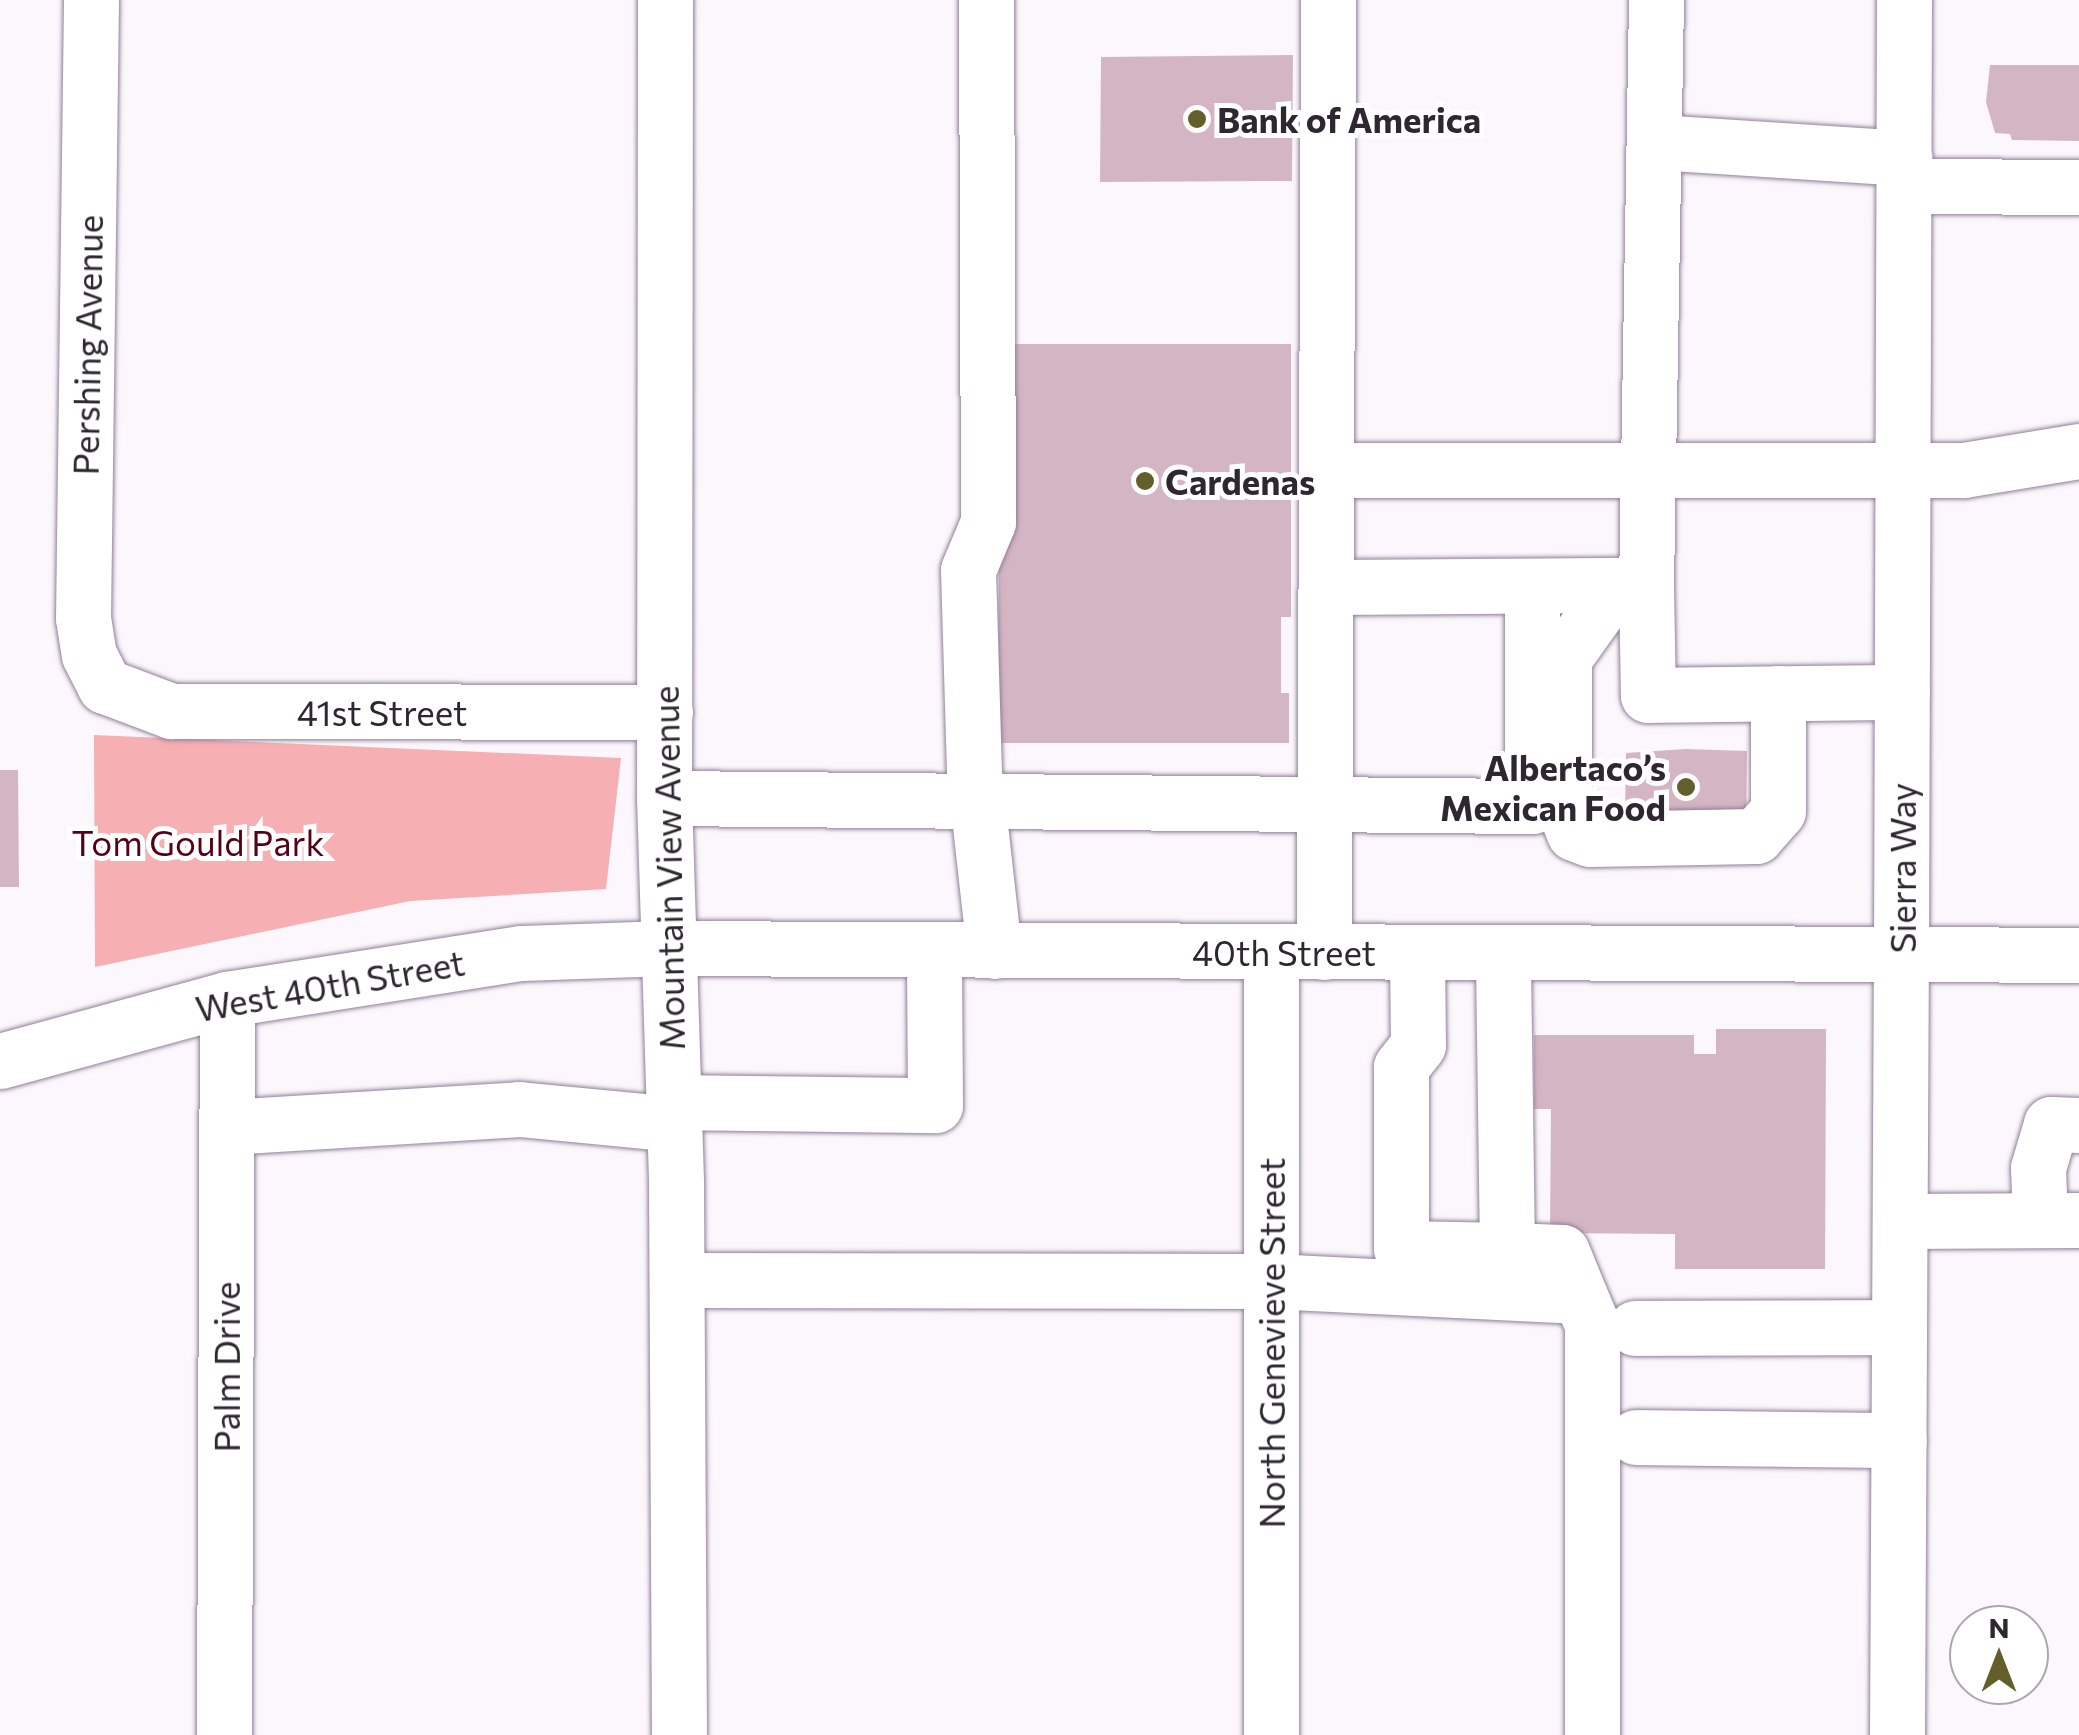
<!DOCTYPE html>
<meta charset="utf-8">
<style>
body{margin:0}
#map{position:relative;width:2079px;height:1735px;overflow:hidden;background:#fbf7fc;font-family:Commissioner,sans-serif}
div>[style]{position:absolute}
.green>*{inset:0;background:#f6afb2}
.building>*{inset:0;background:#d4b5c4}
.roads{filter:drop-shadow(0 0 2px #917f97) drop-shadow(0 0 2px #917f97)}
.minor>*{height:55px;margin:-27.5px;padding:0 27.5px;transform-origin:27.5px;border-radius:27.5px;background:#fff}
.major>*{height:55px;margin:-27.5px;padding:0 27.5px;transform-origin:27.5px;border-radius:27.5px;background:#fff}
.dots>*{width:28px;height:28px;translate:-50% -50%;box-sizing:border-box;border:5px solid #fff;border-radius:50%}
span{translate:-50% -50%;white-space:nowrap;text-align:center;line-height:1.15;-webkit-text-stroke:10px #fff;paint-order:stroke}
.poi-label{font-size:35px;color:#2e2630;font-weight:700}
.left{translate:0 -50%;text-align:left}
.right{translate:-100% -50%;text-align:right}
.street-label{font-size:35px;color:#2e2630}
.park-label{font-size:35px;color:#550015}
.north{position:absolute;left:1949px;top:1605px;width:100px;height:100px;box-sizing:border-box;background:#fff;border:2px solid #aba8ac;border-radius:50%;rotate:0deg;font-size:28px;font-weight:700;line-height:40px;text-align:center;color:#2e2630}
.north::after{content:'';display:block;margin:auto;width:35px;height:45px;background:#635e2a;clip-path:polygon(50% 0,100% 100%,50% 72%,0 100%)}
</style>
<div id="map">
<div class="green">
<i style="clip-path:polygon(94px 735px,621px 758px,606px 889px,410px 901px,95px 967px)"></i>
</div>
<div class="building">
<i style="clip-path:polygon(1293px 55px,1292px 181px,1100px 182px,1101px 57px)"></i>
<i style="clip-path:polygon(1990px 65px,2079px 65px,2079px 141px,2012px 140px,2010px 134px,1995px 133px,1986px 102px)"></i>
<i style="clip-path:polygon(1000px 344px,1291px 344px,1291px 617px,1281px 617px,1281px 693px,1289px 693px,1289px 743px,998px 743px)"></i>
<i style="clip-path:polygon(1686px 749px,1747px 751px,1746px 827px,1625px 821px,1626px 753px)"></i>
<i style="clip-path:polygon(0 770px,18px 770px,19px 887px,0 887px)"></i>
<i style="clip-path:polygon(1716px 1029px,1826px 1029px,1825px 1269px,1675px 1269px,1675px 1234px,1550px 1233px,1551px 1109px,1534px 1109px,1534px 1035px,1694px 1035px,1694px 1054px,1716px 1054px)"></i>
</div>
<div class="roads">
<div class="minor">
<i style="left:91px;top:0;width:618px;rotate:90.74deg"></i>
<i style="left:83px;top:618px;width:37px;rotate:81deg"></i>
<i style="left:89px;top:655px;width:35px;rotate:63deg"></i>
<i style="left:105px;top:686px;width:71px;rotate:20.7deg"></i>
<i style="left:171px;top:711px;width:494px;rotate:0.1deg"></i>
<i style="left:665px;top:0;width:798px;rotate:90.07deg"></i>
<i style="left:664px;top:798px;width:387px;rotate:88.2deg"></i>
<i style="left:676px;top:1185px;width:550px;rotate:89.69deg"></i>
<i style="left:986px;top:0;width:522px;rotate:89.78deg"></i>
<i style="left:988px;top:522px;width:52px;rotate:112.6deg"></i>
<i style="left:968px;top:570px;width:202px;rotate:88.3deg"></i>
<i style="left:974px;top:772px;width:180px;rotate:83.6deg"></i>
<i style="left:1657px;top:142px;width:248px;rotate:3.7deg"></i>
<i style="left:1904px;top:186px;width:175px;rotate:0.3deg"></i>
<i style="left:1326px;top:470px;width:638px"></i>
<i style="left:1964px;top:470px;width:117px;rotate:-9.4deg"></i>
<i style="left:1616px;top:585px;width:90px;rotate:125.5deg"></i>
<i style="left:1564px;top:658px;width:151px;rotate:90deg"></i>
<i style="left:1564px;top:809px;width:26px;rotate:67deg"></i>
<i style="left:1574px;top:833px;width:17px;rotate:21deg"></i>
<i style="left:1590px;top:839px;width:166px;rotate:-1deg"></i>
<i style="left:1756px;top:836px;width:33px;rotate:-49deg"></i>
<i style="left:1778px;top:811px;width:118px;rotate:-90deg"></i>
<i style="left:1646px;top:585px;width:110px;rotate:89deg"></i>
<i style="left:1648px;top:695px;width:254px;rotate:-0.7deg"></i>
<i style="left:1326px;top:587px;width:320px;rotate:-0.4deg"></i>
<i style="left:1646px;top:585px;width:585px;rotate:-89.02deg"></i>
<i style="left:664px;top:798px;width:868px;rotate:0.53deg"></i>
<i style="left:1532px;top:806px;width:220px;rotate:-90deg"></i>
<i style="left:1271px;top:952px;width:783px;rotate:90deg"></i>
<i style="left:1324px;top:952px;width:952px;rotate:-89.76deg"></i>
<i style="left:1417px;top:952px;width:93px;rotate:89.4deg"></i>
<i style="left:1418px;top:1045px;width:28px;rotate:128deg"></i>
<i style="left:1401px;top:1067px;width:181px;rotate:90deg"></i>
<i style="left:1401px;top:1248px;width:106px;rotate:1.1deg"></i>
<i style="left:1507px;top:1250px;width:298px;rotate:-90.8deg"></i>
<i style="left:673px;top:1102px;width:262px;rotate:0.7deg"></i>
<i style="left:935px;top:1105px;width:154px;rotate:-90.4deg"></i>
<i style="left:227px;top:1127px;width:293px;rotate:-3.5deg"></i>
<i style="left:519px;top:1109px;width:156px;rotate:5.5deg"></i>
<i style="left:2040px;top:1220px;width:52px;rotate:-92.2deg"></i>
<i style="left:2038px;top:1168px;width:46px;rotate:-73.5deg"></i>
<i style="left:2051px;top:1124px;width:28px;rotate:2deg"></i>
<i style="left:1900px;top:1221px;width:179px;rotate:-0.3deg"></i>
<i style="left:1507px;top:1250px;width:55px;rotate:2.1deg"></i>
<i style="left:1562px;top:1252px;width:48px;rotate:67.8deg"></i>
<i style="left:677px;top:1280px;width:594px;rotate:0.1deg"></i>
<i style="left:1271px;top:1281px;width:309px;rotate:2.8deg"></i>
<i style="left:1580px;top:1296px;width:30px;rotate:67deg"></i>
<i style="left:1592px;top:1324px;width:411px;rotate:90deg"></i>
<i style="left:1635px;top:1328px;width:264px;rotate:-0.2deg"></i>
<i style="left:1636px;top:1437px;width:263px;rotate:0.7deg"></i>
<i style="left:224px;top:1735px;width:736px;rotate:-89.77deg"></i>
<i style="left:1897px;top:1735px;width:782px;rotate:-89.71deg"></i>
</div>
<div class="major">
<i style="left:1901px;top:953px;width:953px;rotate:-89.82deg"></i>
<i style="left:0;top:1061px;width:235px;rotate:-15.3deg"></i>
<i style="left:227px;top:999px;width:298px;rotate:-8.9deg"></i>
<i style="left:521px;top:953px;width:146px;rotate:-2deg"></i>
<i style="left:667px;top:948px;width:1412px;rotate:0.28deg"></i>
</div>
</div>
<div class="dots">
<i style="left:1197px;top:119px;background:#635e2a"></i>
<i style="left:1145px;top:481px;background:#635e2a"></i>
<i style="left:1686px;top:787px;background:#635e2a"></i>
</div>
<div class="poi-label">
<span class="left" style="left:1217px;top:119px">Bank of America</span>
<span class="left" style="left:1165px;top:481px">Cardenas</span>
<span class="right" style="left:1666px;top:787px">Albertaco’s<br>Mexican Food</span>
</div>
<div class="street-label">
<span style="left:87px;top:345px;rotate:-89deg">Pershing Avenue</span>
<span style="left:382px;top:712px">41st Street</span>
<span style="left:668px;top:868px;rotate:-91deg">Mountain View Avenue</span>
<span style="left:1902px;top:868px;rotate:-90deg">Sierra Way</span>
<span style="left:1284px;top:952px">40th Street</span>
<span style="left:330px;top:985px;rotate:-10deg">West 40th Street</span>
<span style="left:1271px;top:1343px;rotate:-90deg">North Genevieve Street</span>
<span style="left:226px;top:1367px;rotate:-90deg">Palm Drive</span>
</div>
<div class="park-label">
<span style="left:198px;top:842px">Tom Gould Park</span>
</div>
<div class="north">N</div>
</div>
